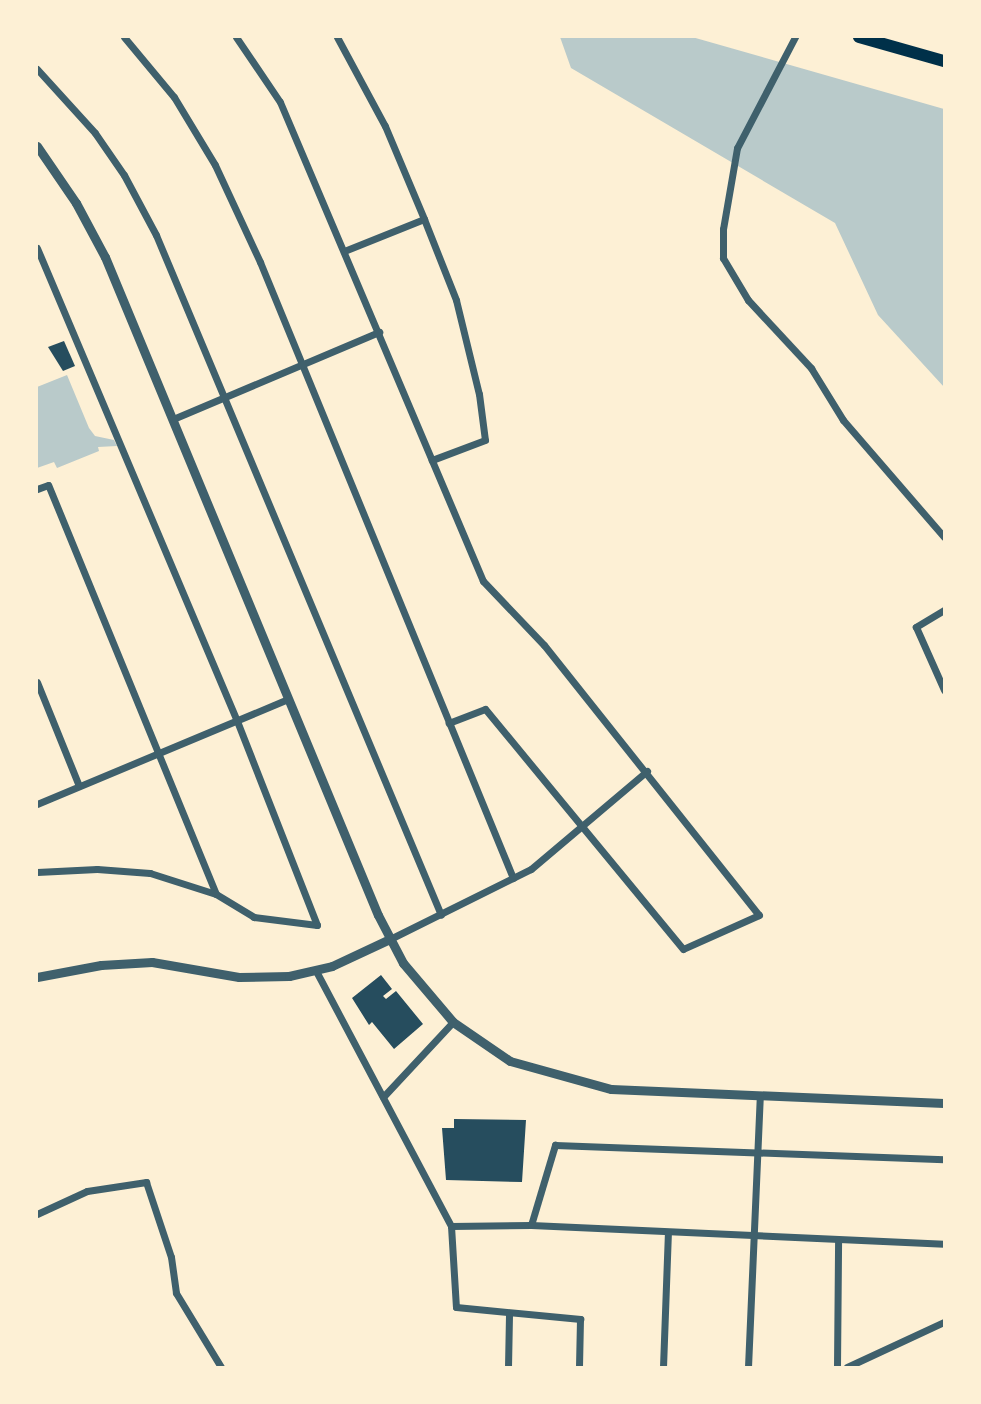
<!DOCTYPE html>
<style>
body{margin:0}
#map{position:relative;width:981px;height:1404px;overflow:hidden;background:#fdf0d5;font-family:Karla,sans-serif}
div>[style]{position:absolute}
.green>*{inset:0;background:#b9caca}
.building>*{inset:0;background:#264d5e}
.minor>*{height:7px;margin:-3.5px;padding:0 3.5px;transform-origin:3.5px;border-radius:3.5px;background:#3f606c}
.tertiary>*{height:9px;margin:-4.5px;padding:0 4.5px;transform-origin:4.5px;border-radius:4.5px;background:#3f606c}
.motorway>*{height:12px;margin:-6px;padding:0 6px;transform-origin:6px;border-radius:6px;background:#003049}
span{translate:-50% -50%;white-space:nowrap;text-align:center;line-height:1.15;-webkit-text-stroke:5px #fdf0d5;paint-order:stroke}
.frame{position:absolute;inset:0;border:38px solid #fdf0d5;pointer-events:none}
</style>
<div id="map">
<div class="green">
<i style="clip-path:polygon(560px 37px,692px 37px,944px 109px,944px 387px,878px 315px,835px 223px,571px 68px)"></i>
<i style="clip-path:polygon(67px 375px,89px 428px,95px 436px,114px 440px,117px 446px,98px 447px,99px 451px,57px 468px,54px 462px,37px 468px,37px 387px)"></i>
</div>
<div class="building">
<i style="clip-path:polygon(64px 341px,75px 366px,63px 371px,48px 347px)"></i>
<i style="clip-path:polygon(381px 975px,392px 989px,383px 996px,386px 999px,396px 991px,423px 1024px,394px 1049px,372px 1022px,369px 1025px,352px 998px)"></i>
<i style="clip-path:polygon(454px 1119px,526px 1120px,522px 1182px,446px 1180px,442px 1128px,454px 1128px)"></i>
</div>
<div class="minor">
<i style="left:124px;top:37px;width:78px;rotate:50.2deg"></i>
<i style="left:174px;top:97px;width:79px;rotate:58.9deg"></i>
<i style="left:215px;top:165px;width:107px;rotate:65.1deg"></i>
<i style="left:260px;top:262px;width:666px;rotate:67.67deg"></i>
<i style="left:236px;top:37px;width:78px;rotate:55.9deg"></i>
<i style="left:280px;top:102px;width:520px;rotate:67.03deg"></i>
<i style="left:483px;top:581px;width:88px;rotate:46.4deg"></i>
<i style="left:544px;top:645px;width:345px;rotate:51.5deg"></i>
<i style="left:759px;top:915px;width:83px;rotate:155.9deg"></i>
<i style="left:683px;top:949px;width:311px;rotate:-129.5deg"></i>
<i style="left:485px;top:709px;width:39px;rotate:159deg"></i>
<i style="left:337px;top:37px;width:101px;rotate:61.7deg"></i>
<i style="left:385px;top:126px;width:101px;rotate:67.2deg"></i>
<i style="left:424px;top:219px;width:86px;rotate:158.2deg"></i>
<i style="left:795px;top:37px;width:125px;rotate:117.6deg"></i>
<i style="left:737px;top:148px;width:82px;rotate:99.8deg"></i>
<i style="left:723px;top:229px;width:29px;rotate:90deg"></i>
<i style="left:723px;top:258px;width:49px;rotate:59.2deg"></i>
<i style="left:748px;top:300px;width:93px;rotate:47.2deg"></i>
<i style="left:811px;top:368px;width:61px;rotate:58.4deg"></i>
<i style="left:843px;top:420px;width:155px;rotate:49.2deg"></i>
<i style="left:37px;top:69px;width:86px;rotate:47.8deg"></i>
<i style="left:95px;top:133px;width:51px;rotate:55.4deg"></i>
<i style="left:124px;top:175px;width:68px;rotate:61.9deg"></i>
<i style="left:156px;top:235px;width:737px;rotate:67.26deg"></i>
<i style="left:424px;top:219px;width:87px;rotate:68.4deg"></i>
<i style="left:456px;top:300px;width:97px;rotate:76.3deg"></i>
<i style="left:479px;top:394px;width:46px;rotate:82.6deg"></i>
<i style="left:485px;top:440px;width:57px;rotate:159.3deg"></i>
<i style="left:37px;top:248px;width:514px;rotate:67.08deg"></i>
<i style="left:237px;top:721px;width:219px;rotate:68.6deg"></i>
<i style="left:317px;top:925px;width:64px;rotate:-172.8deg"></i>
<i style="left:254px;top:917px;width:44px;rotate:-148.8deg"></i>
<i style="left:216px;top:894px;width:442px;rotate:-112.3deg"></i>
<i style="left:48px;top:485px;width:12px;rotate:160deg"></i>
<i style="left:173px;top:419px;width:224px;rotate:-22.9deg"></i>
<i style="left:944px;top:610px;width:33px;rotate:149deg"></i>
<i style="left:916px;top:627px;width:69px;rotate:66deg"></i>
<i style="left:37px;top:682px;width:112px;rotate:68deg"></i>
<i style="left:37px;top:804px;width:272px;rotate:-22.7deg"></i>
<i style="left:37px;top:872px;width:60px;rotate:-2.9deg"></i>
<i style="left:97px;top:869px;width:53px;rotate:4.3deg"></i>
<i style="left:150px;top:873px;width:69px;rotate:17.7deg"></i>
<i style="left:390px;top:939px;width:157px;rotate:-26.4deg"></i>
<i style="left:531px;top:869px;width:152px;rotate:-40.2deg"></i>
<i style="left:316px;top:971px;width:289px;rotate:62.1deg"></i>
<i style="left:451px;top:1226px;width:80px;rotate:-0.7deg"></i>
<i style="left:531px;top:1225px;width:413px;rotate:2.6deg"></i>
<i style="left:383px;top:1097px;width:103px;rotate:-47deg"></i>
<i style="left:37px;top:1214px;width:55px;rotate:-24.7deg"></i>
<i style="left:87px;top:1191px;width:60px;rotate:-8.7deg"></i>
<i style="left:146px;top:1182px;width:79px;rotate:71.6deg"></i>
<i style="left:171px;top:1257px;width:36px;rotate:82deg"></i>
<i style="left:176px;top:1293px;width:87px;rotate:58.7deg"></i>
<i style="left:531px;top:1225px;width:84px;rotate:-73.3deg"></i>
<i style="left:555px;top:1145px;width:389px;rotate:2.1deg"></i>
<i style="left:451px;top:1226px;width:81px;rotate:86.5deg"></i>
<i style="left:456px;top:1307px;width:125px;rotate:5.5deg"></i>
<i style="left:580px;top:1319px;width:48px;rotate:91.2deg"></i>
<i style="left:508px;top:1367px;width:52px;rotate:-88.9deg"></i>
<i style="left:663px;top:1367px;width:135px;rotate:-87.9deg"></i>
<i style="left:748px;top:1367px;width:271px;rotate:-87.5deg"></i>
<i style="left:837px;top:1367px;width:127px;rotate:-89.5deg"></i>
<i style="left:847px;top:1367px;width:107px;rotate:-24.9deg"></i>
</div>
<div class="tertiary">
<i style="left:37px;top:146px;width:69px;rotate:55.6deg"></i>
<i style="left:76px;top:203px;width:61px;rotate:61.8deg"></i>
<i style="left:105px;top:257px;width:712px;rotate:67.47deg"></i>
<i style="left:378px;top:915px;width:54px;rotate:62.5deg"></i>
<i style="left:403px;top:963px;width:77px;rotate:49.7deg"></i>
<i style="left:453px;top:1022px;width:69px;rotate:34.4deg"></i>
<i style="left:510px;top:1061px;width:105px;rotate:15.5deg"></i>
<i style="left:611px;top:1089px;width:333px;rotate:2.4deg"></i>
<i style="left:37px;top:977px;width:65px;rotate:-10.6deg"></i>
<i style="left:101px;top:965px;width:51px;rotate:-3.4deg"></i>
<i style="left:152px;top:962px;width:88px;rotate:9.8deg"></i>
<i style="left:239px;top:977px;width:50px;rotate:-1.1deg"></i>
<i style="left:289px;top:976px;width:44px;rotate:-13.1deg"></i>
<i style="left:332px;top:966px;width:64px;rotate:-25deg"></i>
</div>
<div class="motorway">
<i style="left:859px;top:37px;width:88px;rotate:15.8deg"></i>
</div>
<div class="frame"></div>
</div>
